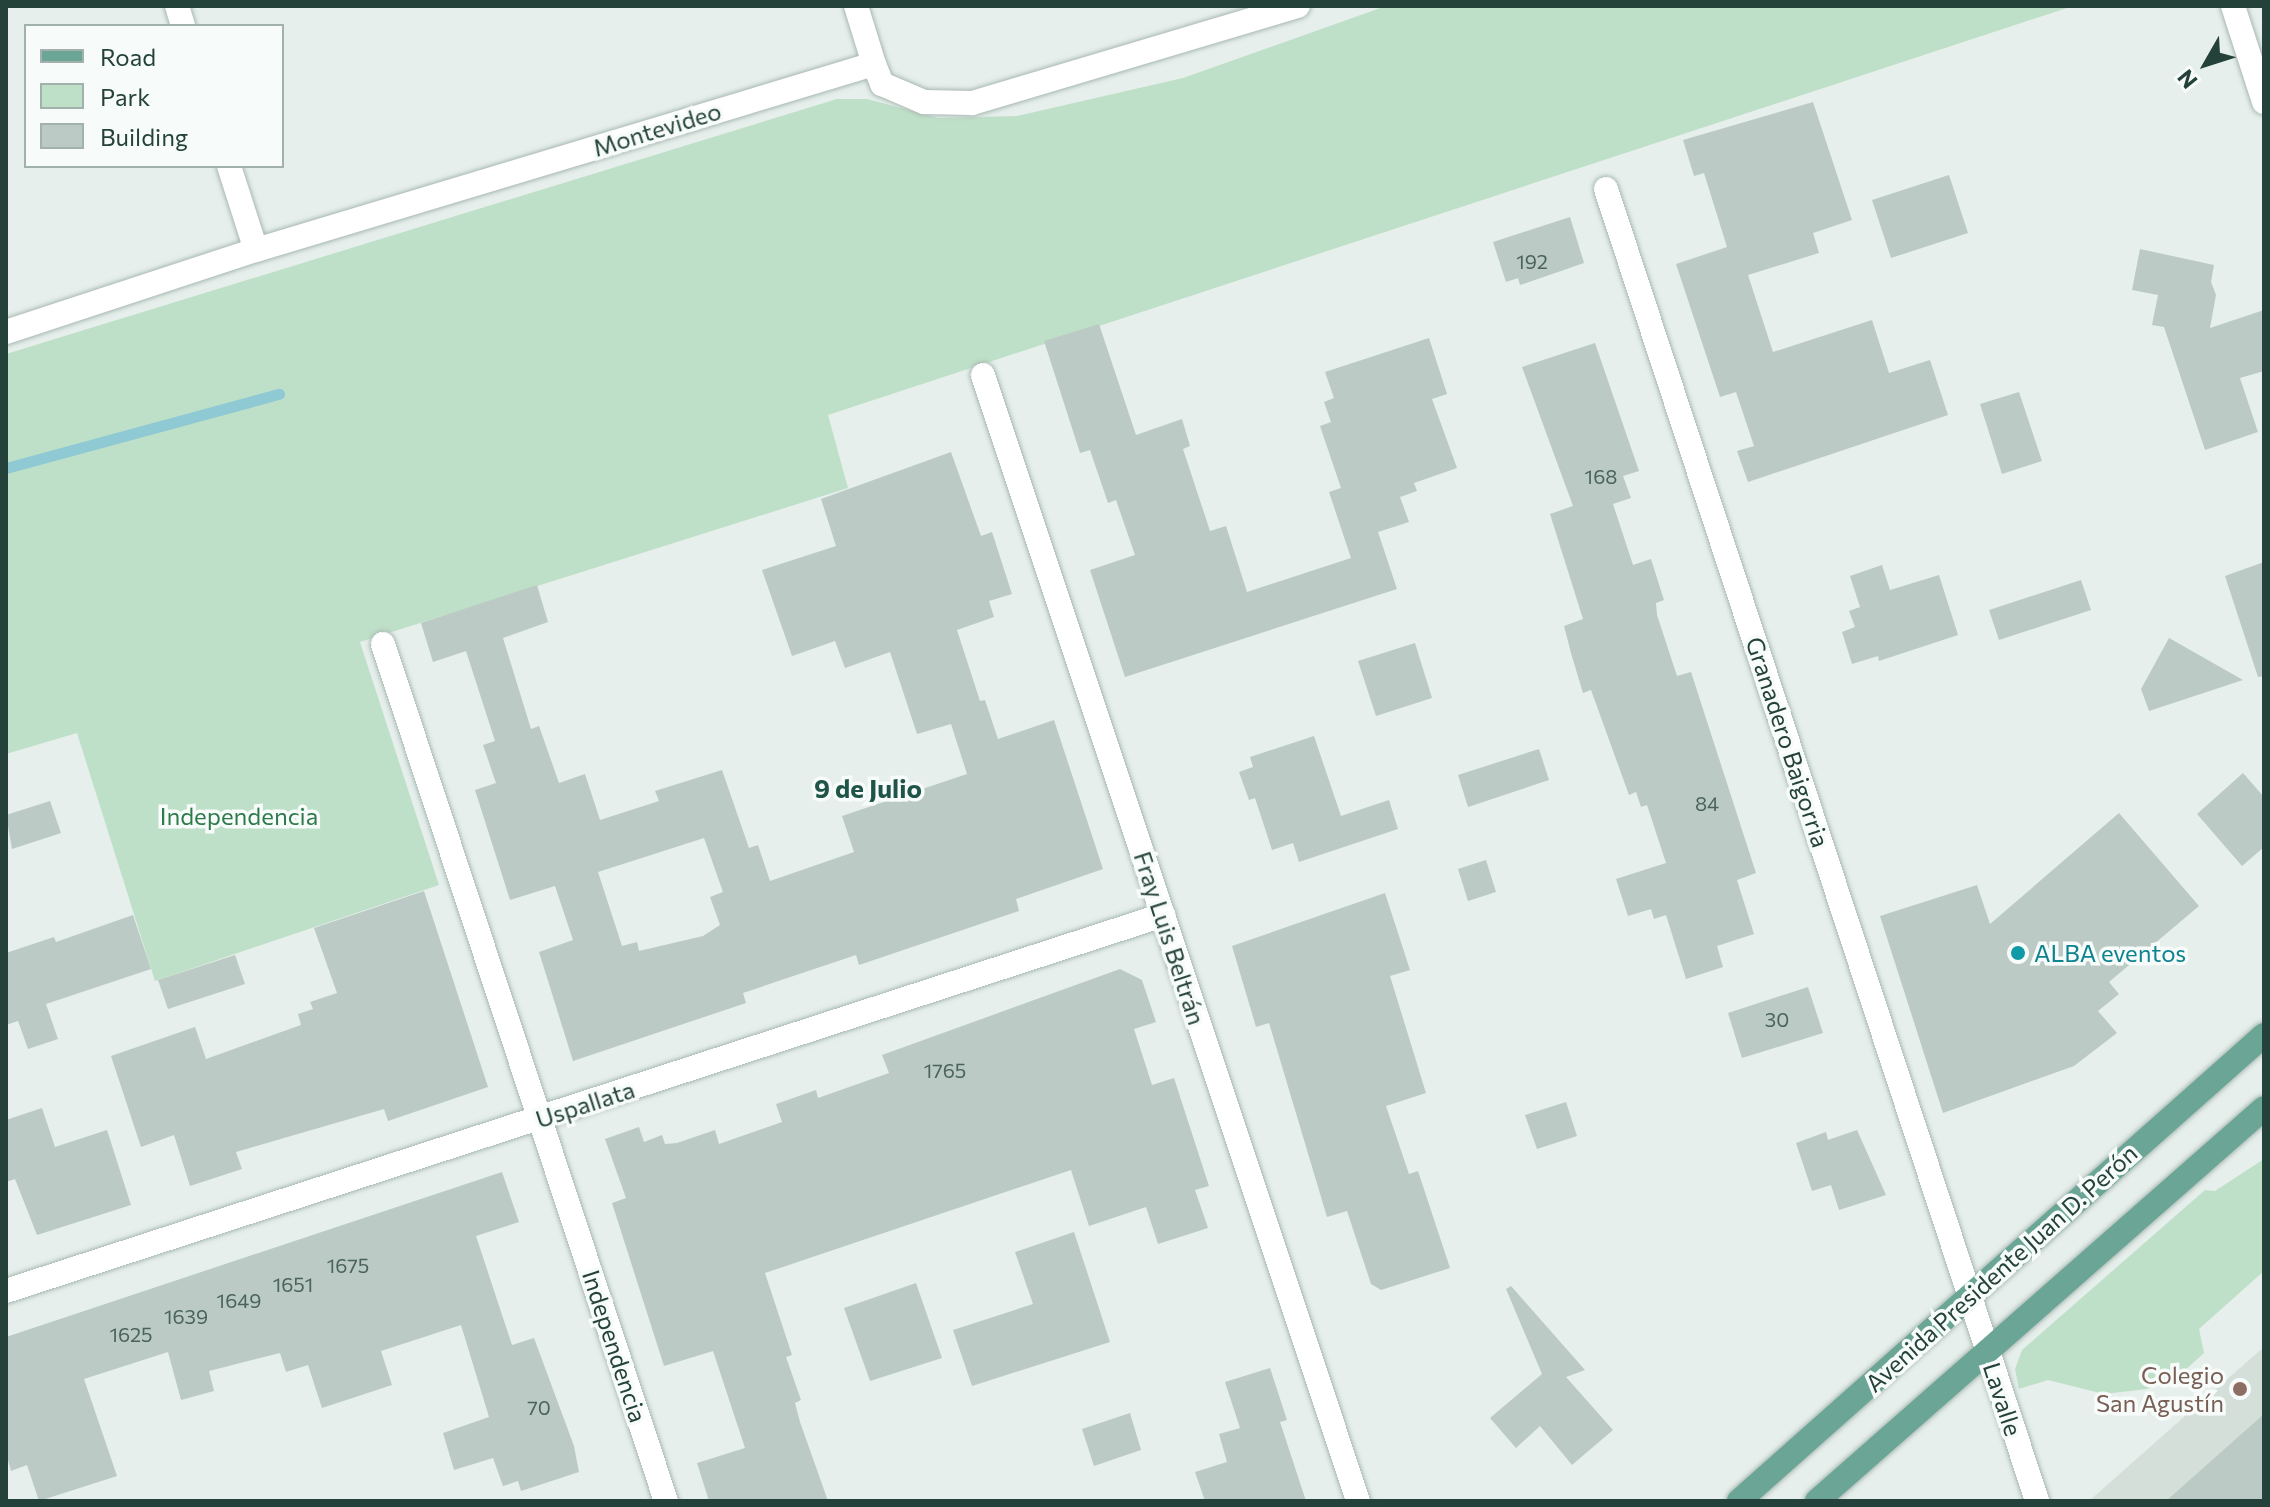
<!DOCTYPE html>
<meta charset="utf-8">
<style>
body{margin:0}
#map{position:relative;width:2270px;height:1507px;overflow:hidden;background:#e6efeb;font-family:Commissioner,sans-serif}
div>[style]{position:absolute}
.built>*{inset:0;background:#d4dfda}
.green>*{inset:0;background:#bfe0c8}
.stream>*{height:11px;margin:-5.5px;padding:0 5.5px;transform-origin:5.5px;border-radius:5.5px;background:#8ec9d4}
.building>*{inset:0;background:#bbcac4}
.roads{filter:drop-shadow(0 0 2px #a8b8b2) drop-shadow(0 0 2px #a8b8b2)}
.minor>*{height:24px;margin:-12px;padding:0 12px;transform-origin:12px;border-radius:12px;background:#fff}
.major>*{height:24px;margin:-12px;padding:0 12px;transform-origin:12px;border-radius:12px;background:#6aa596}
.dots>*{width:22px;height:22px;translate:-50% -50%;box-sizing:border-box;border:4px solid #f7fbf9;border-radius:50%}
span{translate:-50% -50%;white-space:nowrap;text-align:center;line-height:1.15;-webkit-text-stroke:7px #f7fbf9;paint-order:stroke}
.number-label{font-size:20px;color:#4a645c}
.number-label span{-webkit-text-stroke-width:0}
.street-label{font-size:24px;color:#24423a}
.park-label{font-size:24px;color:#2d7a4b}
.culture-label{font-size:24px;color:#0d838f}
.left{translate:0 -50%;text-align:left}
.education-label{font-size:24px;color:#785e54}
.right{translate:-100% -50%;text-align:right}
.neighbourhood-label{font-size:26px;color:#1f5548;font-weight:700}
.frame{position:absolute;inset:0;border:8px solid #24423a;pointer-events:none}
.legend{position:absolute;left:24px;top:24px;width:260px;height:144px;box-sizing:border-box;background:#f7fbf9;border:2px solid #a3b1ad;margin:0;padding:10px 14px;list-style:none;font-size:24px;color:#24423a}
.legend li{display:flex;align-items:center;gap:16px;height:40px}
.legend b{width:40px;border:2px solid #a3b1ad}
.north{position:absolute;left:2166px;top:24px;width:80px;height:80px;-webkit-text-stroke:6px #f7fbf9;paint-order:stroke;rotate:231deg;font-size:22px;font-weight:700;line-height:32px;text-align:center;color:#24423a}
.north::after{content:'';display:block;margin:auto;width:28px;height:36px;background:#24423a;clip-path:polygon(50% 0,100% 100%,50% 72%,0 100%)}
</style>
<div id="map">
<div class="built">
<i style="clip-path:polygon(2264px 1347px,2264px 1501px,2089px 1501px,2168px 1431px)"></i>
</div>
<div class="green">
<i style="clip-path:polygon(1386px 6px,2073px 6px,828px 415px,848px 488px,360px 642px,439px 885px,155px 981px,77px 733px,6px 754px,6px 354px,837px 99px,867px 99px,938px 118px,1017px 116px,1183px 78px)"></i>
<i style="clip-path:polygon(2264px 1159px,2264px 1271px,2199px 1329px,2204px 1353px,2183px 1372px,2147px 1389px,2104px 1394px,2048px 1380px,2019px 1389px,2015px 1369px,2022px 1350px,2205px 1190px,2215px 1191px)"></i>
</div>
<div class="stream">
<i style="left:6px;top:468px;width:283px;rotate:-15.2deg"></i>
</div>
<div class="building">
<i style="clip-path:polygon(1813px 102px,1852px 220px,1813px 233px,1819px 253px,1748px 275px,1773px 352px,1872px 320px,1889px 373px,1930px 360px,1948px 415px,1748px 482px,1737px 451px,1754px 446px,1736px 392px,1720px 397px,1676px 264px,1727px 247px,1704px 173px,1694px 176px,1683px 140px)"></i>
<i style="clip-path:polygon(1949px 175px,1968px 233px,1891px 258px,1872px 200px)"></i>
<i style="clip-path:polygon(1570px 217px,1584px 263px,1520px 285px,1518px 278px,1506px 282px,1493px 242px)"></i>
<i style="clip-path:polygon(2140px 249px,2214px 265px,2211px 282px,2216px 295px,2210px 328px,2264px 310px,2264px 371px,2240px 378px,2258px 432px,2205px 450px,2164px 327px,2152px 325px,2158px 295px,2132px 290px)"></i>
<i style="clip-path:polygon(1099px 324px,1136px 435px,1182px 419px,1190px 446px,1183px 449px,1210px 531px,1226px 526px,1247px 592px,1351px 558px,1329px 492px,1341px 488px,1320px 426px,1331px 422px,1324px 402px,1334px 398px,1325px 372px,1429px 338px,1447px 394px,1432px 399px,1457px 468px,1414px 483px,1417px 491px,1400px 497px,1409px 522px,1378px 532px,1397px 589px,1125px 677px,1090px 570px,1135px 555px,1116px 500px,1108px 503px,1090px 450px,1080px 453px,1044px 341px)"></i>
<i style="clip-path:polygon(1595px 343px,1639px 471px,1623px 476px,1631px 498px,1613px 504px,1633px 565px,1651px 559px,1664px 600px,1656px 603px,1657px 615px,1677px 676px,1691px 672px,1756px 873px,1737px 880px,1754px 934px,1717px 946px,1723px 967px,1686px 979px,1666px 915px,1654px 919px,1651px 909px,1628px 916px,1616px 879px,1666px 863px,1647px 805px,1641px 807px,1636px 792px,1629px 795px,1591px 690px,1583px 693px,1571px 653px,1564px 626px,1583px 619px,1550px 514px,1573px 506px,1522px 367px)"></i>
<i style="clip-path:polygon(2019px 392px,2042px 461px,2002px 474px,1980px 404px)"></i>
<i style="clip-path:polygon(evenodd,951px 452px,981px 536px,992px 532px,1012px 594px,989px 601px,994px 617px,957px 630px,980px 701px,985px 700px,998px 739px,1054px 720px,1103px 869px,1016px 899px,1019px 911px,859px 965px,856px 955px,743px 993px,746px 1003px,573px 1061px,539px 952px,573px 940px,555px 886px,510px 900px,475px 790px,496px 783px,483px 745px,495px 741px,466px 651px,433px 662px,421px 623px,537px 585px,548px 622px,503px 638px,531px 729px,539px 726px,559px 783px,585px 774px,600px 820px,659px 801px,655px 791px,722px 770px,749px 848px,758px 845px,770px 881px,854px 852px,842px 816px,967px 774px,951px 724px,917px 734px,890px 652px,845px 668px,835px 641px,792px 656px,762px 570px,836px 546px,821px 499px,951px 452px,704px 838px,723px 892px,710px 897px,720px 925px,703px 936px,639px 951px,637px 942px,622px 946px,598px 872px,704px 838px)"></i>
<i style="clip-path:polygon(2264px 562px,2264px 676px,2258px 677px,2225px 576px)"></i>
<i style="clip-path:polygon(1882px 565px,1890px 590px,1939px 575px,1958px 635px,1879px 661px,1878px 656px,1852px 664px,1842px 632px,1855px 627px,1849px 611px,1860px 607px,1850px 576px)"></i>
<i style="clip-path:polygon(2081px 580px,2091px 610px,1999px 640px,1989px 610px)"></i>
<i style="clip-path:polygon(2169px 638px,2243px 680px,2149px 711px,2141px 689px)"></i>
<i style="clip-path:polygon(1415px 643px,1432px 698px,1376px 716px,1358px 661px)"></i>
<i style="clip-path:polygon(1314px 736px,1341px 816px,1389px 800px,1398px 829px,1299px 862px,1293px 843px,1272px 850px,1255px 798px,1249px 800px,1239px 772px,1253px 767px,1250px 757px)"></i>
<i style="clip-path:polygon(1539px 749px,1549px 780px,1468px 807px,1458px 775px)"></i>
<i style="clip-path:polygon(2243px 773px,2264px 797px,2264px 847px,2242px 866px,2197px 814px)"></i>
<i style="clip-path:polygon(50px 801px,61px 833px,12px 849px,6px 815px)"></i>
<i style="clip-path:polygon(2119px 813px,2199px 906px,2109px 982px,2119px 994px,2098px 1011px,2117px 1033px,2074px 1066px,1943px 1113px,1880px 916px,1977px 885px,1990px 924px)"></i>
<i style="clip-path:polygon(1486px 860px,1496px 892px,1468px 901px,1458px 869px)"></i>
<i style="clip-path:polygon(424px 891px,488px 1087px,388px 1121px,384px 1109px,236px 1152px,242px 1169px,190px 1186px,174px 1135px,141px 1147px,111px 1056px,195px 1027px,206px 1059px,301px 1025px,298px 1014px,313px 1009px,310px 1002px,337px 993px,314px 928px)"></i>
<i style="clip-path:polygon(1385px 893px,1410px 970px,1390px 976px,1426px 1093px,1386px 1106px,1409px 1174px,1418px 1171px,1450px 1268px,1381px 1290px,1371px 1284px,1347px 1211px,1327px 1217px,1269px 1023px,1256px 1027px,1232px 946px)"></i>
<i style="clip-path:polygon(133px 915px,151px 969px,46px 1004px,58px 1039px,28px 1049px,18px 1021px,6px 1025px,6px 953px,54px 937px,56px 942px)"></i>
<i style="clip-path:polygon(235px 955px,245px 984px,168px 1009px,158px 980px)"></i>
<i style="clip-path:polygon(1120px 969px,1142px 980px,1156px 1022px,1134px 1029px,1152px 1085px,1174px 1078px,1209px 1186px,1195px 1190px,1208px 1228px,1158px 1244px,1146px 1207px,1089px 1226px,1071px 1170px,765px 1273px,792px 1355px,786px 1357px,801px 1400px,795px 1403px,800px 1422px,828px 1501px,709px 1501px,697px 1463px,745px 1448px,713px 1351px,664px 1366px,612px 1203px,626px 1198px,605px 1139px,639px 1127px,644px 1142px,662px 1135px,665px 1144px,677px 1143px,715px 1130px,719px 1144px,782px 1122px,776px 1104px,816px 1090px,818px 1098px,889px 1073px,882px 1055px)"></i>
<i style="clip-path:polygon(1808px 987px,1823px 1033px,1742px 1058px,1728px 1013px)"></i>
<i style="clip-path:polygon(1566px 1102px,1577px 1136px,1537px 1149px,1525px 1115px)"></i>
<i style="clip-path:polygon(42px 1108px,55px 1147px,107px 1130px,131px 1205px,37px 1235px,15px 1179px,6px 1182px,6px 1120px)"></i>
<i style="clip-path:polygon(1857px 1130px,1886px 1195px,1839px 1210px,1831px 1185px,1812px 1191px,1796px 1143px,1826px 1132px,1828px 1140px)"></i>
<i style="clip-path:polygon(502px 1172px,519px 1222px,476px 1236px,512px 1345px,534px 1338px,574px 1446px,579px 1472px,521px 1491px,518px 1481px,503px 1486px,493px 1458px,454px 1470px,443px 1433px,489px 1417px,461px 1325px,381px 1351px,392px 1385px,322px 1408px,308px 1365px,286px 1372px,280px 1353px,209px 1371px,214px 1391px,181px 1400px,168px 1352px,84px 1379px,117px 1476px,39px 1501px,27px 1465px,11px 1471px,6px 1453px,6px 1337px)"></i>
<i style="clip-path:polygon(1074px 1232px,1110px 1342px,972px 1386px,953px 1330px,1033px 1304px,1015px 1252px)"></i>
<i style="clip-path:polygon(916px 1283px,942px 1358px,870px 1381px,844px 1308px)"></i>
<i style="clip-path:polygon(1511px 1286px,1585px 1370px,1566px 1377px,1613px 1430px,1572px 1465px,1540px 1426px,1516px 1448px,1490px 1418px,1542px 1374px,1506px 1289px)"></i>
<i style="clip-path:polygon(1270px 1368px,1287px 1420px,1280px 1422px,1306px 1501px,1205px 1501px,1195px 1472px,1227px 1462px,1219px 1434px,1240px 1428px,1225px 1382px)"></i>
<i style="clip-path:polygon(1130px 1413px,1141px 1450px,1094px 1466px,1082px 1429px)"></i>
<i style="clip-path:polygon(2264px 1414px,2264px 1501px,2166px 1501px)"></i>
</div>
<div class="roads">
<div class="minor">
<i style="left:177px;top:6px;width:21px;rotate:73deg"></i>
<i style="left:856px;top:6px;width:61px;rotate:72.8deg"></i>
<i style="left:2233px;top:6px;width:101px;rotate:72.1deg"></i>
<i style="left:229px;top:166px;width:88px;rotate:72.2deg"></i>
<i style="left:1606px;top:189px;width:1381px;rotate:71.81deg"></i>
<i style="left:6px;top:332px;width:263px;rotate:-18.2deg"></i>
<i style="left:256px;top:250px;width:645px;rotate:-16.75deg"></i>
<i style="left:874px;top:64px;width:22px;rotate:68deg"></i>
<i style="left:882px;top:84px;width:46px;rotate:23.2deg"></i>
<i style="left:924px;top:102px;width:48px;rotate:1.2deg"></i>
<i style="left:972px;top:103px;width:340px;rotate:-16.6deg"></i>
<i style="left:983px;top:375px;width:1187px;rotate:71.58deg"></i>
<i style="left:383px;top:644px;width:903px;rotate:71.73deg"></i>
<i style="left:6px;top:1291px;width:1217px;rotate:-18deg"></i>
</div>
<div class="major">
<i style="left:1739px;top:1501px;width:702px;rotate:-41.59deg"></i>
<i style="left:1817px;top:1501px;width:595px;rotate:-41.32deg"></i>
</div>
</div>
<div class="dots">
<i style="left:2018px;top:953px;background:#0f9aa8"></i>
<i style="left:2240px;top:1389px;background:#8d6e63"></i>
</div>
<div class="number-label">
<span style="left:1532px;top:261px">192</span>
<span style="left:1601px;top:476px">168</span>
<span style="left:1707px;top:803px">84</span>
<span style="left:1777px;top:1019px">30</span>
<span style="left:945px;top:1070px">1765</span>
<span style="left:348px;top:1265px">1675</span>
<span style="left:293px;top:1284px">1651</span>
<span style="left:239px;top:1300px">1649</span>
<span style="left:186px;top:1316px">1639</span>
<span style="left:131px;top:1334px">1625</span>
<span style="left:539px;top:1407px">70</span>
</div>
<div class="street-label">
<span style="left:657px;top:129px;rotate:-17deg">Montevideo</span>
<span style="left:1788px;top:742px;rotate:72deg">Granadero Baigorria</span>
<span style="left:1170px;top:938px;rotate:72deg">Fray Luis Beltrán</span>
<span style="left:585px;top:1104px;rotate:-18deg">Uspallata</span>
<span style="left:2001px;top:1268px;rotate:-42deg">Avenida Presidente Juan D. Perón</span>
<span style="left:615px;top:1346px;rotate:72deg">Independencia</span>
<span style="left:2003px;top:1399px;rotate:72deg">Lavalle</span>
</div>
<div class="park-label">
<span style="left:239px;top:816px">Independencia</span>
</div>
<div class="culture-label">
<span class="left" style="left:2034px;top:953px">ALBA eventos</span>
</div>
<div class="education-label">
<span class="right" style="left:2224px;top:1389px">Colegio<br>San Agustín</span>
</div>
<div class="neighbourhood-label">
<span style="left:868px;top:788px">9 de Julio</span>
</div>
<div class="frame"></div>
<ul class="legend">
<li><b style="height:10px;background:#6aa596"></b>Road</li>
<li><b style="height:22px;background:#bfe0c8"></b>Park</li>
<li><b style="height:22px;background:#bbcac4"></b>Building</li>
</ul>
<div class="north">N</div>
</div>
